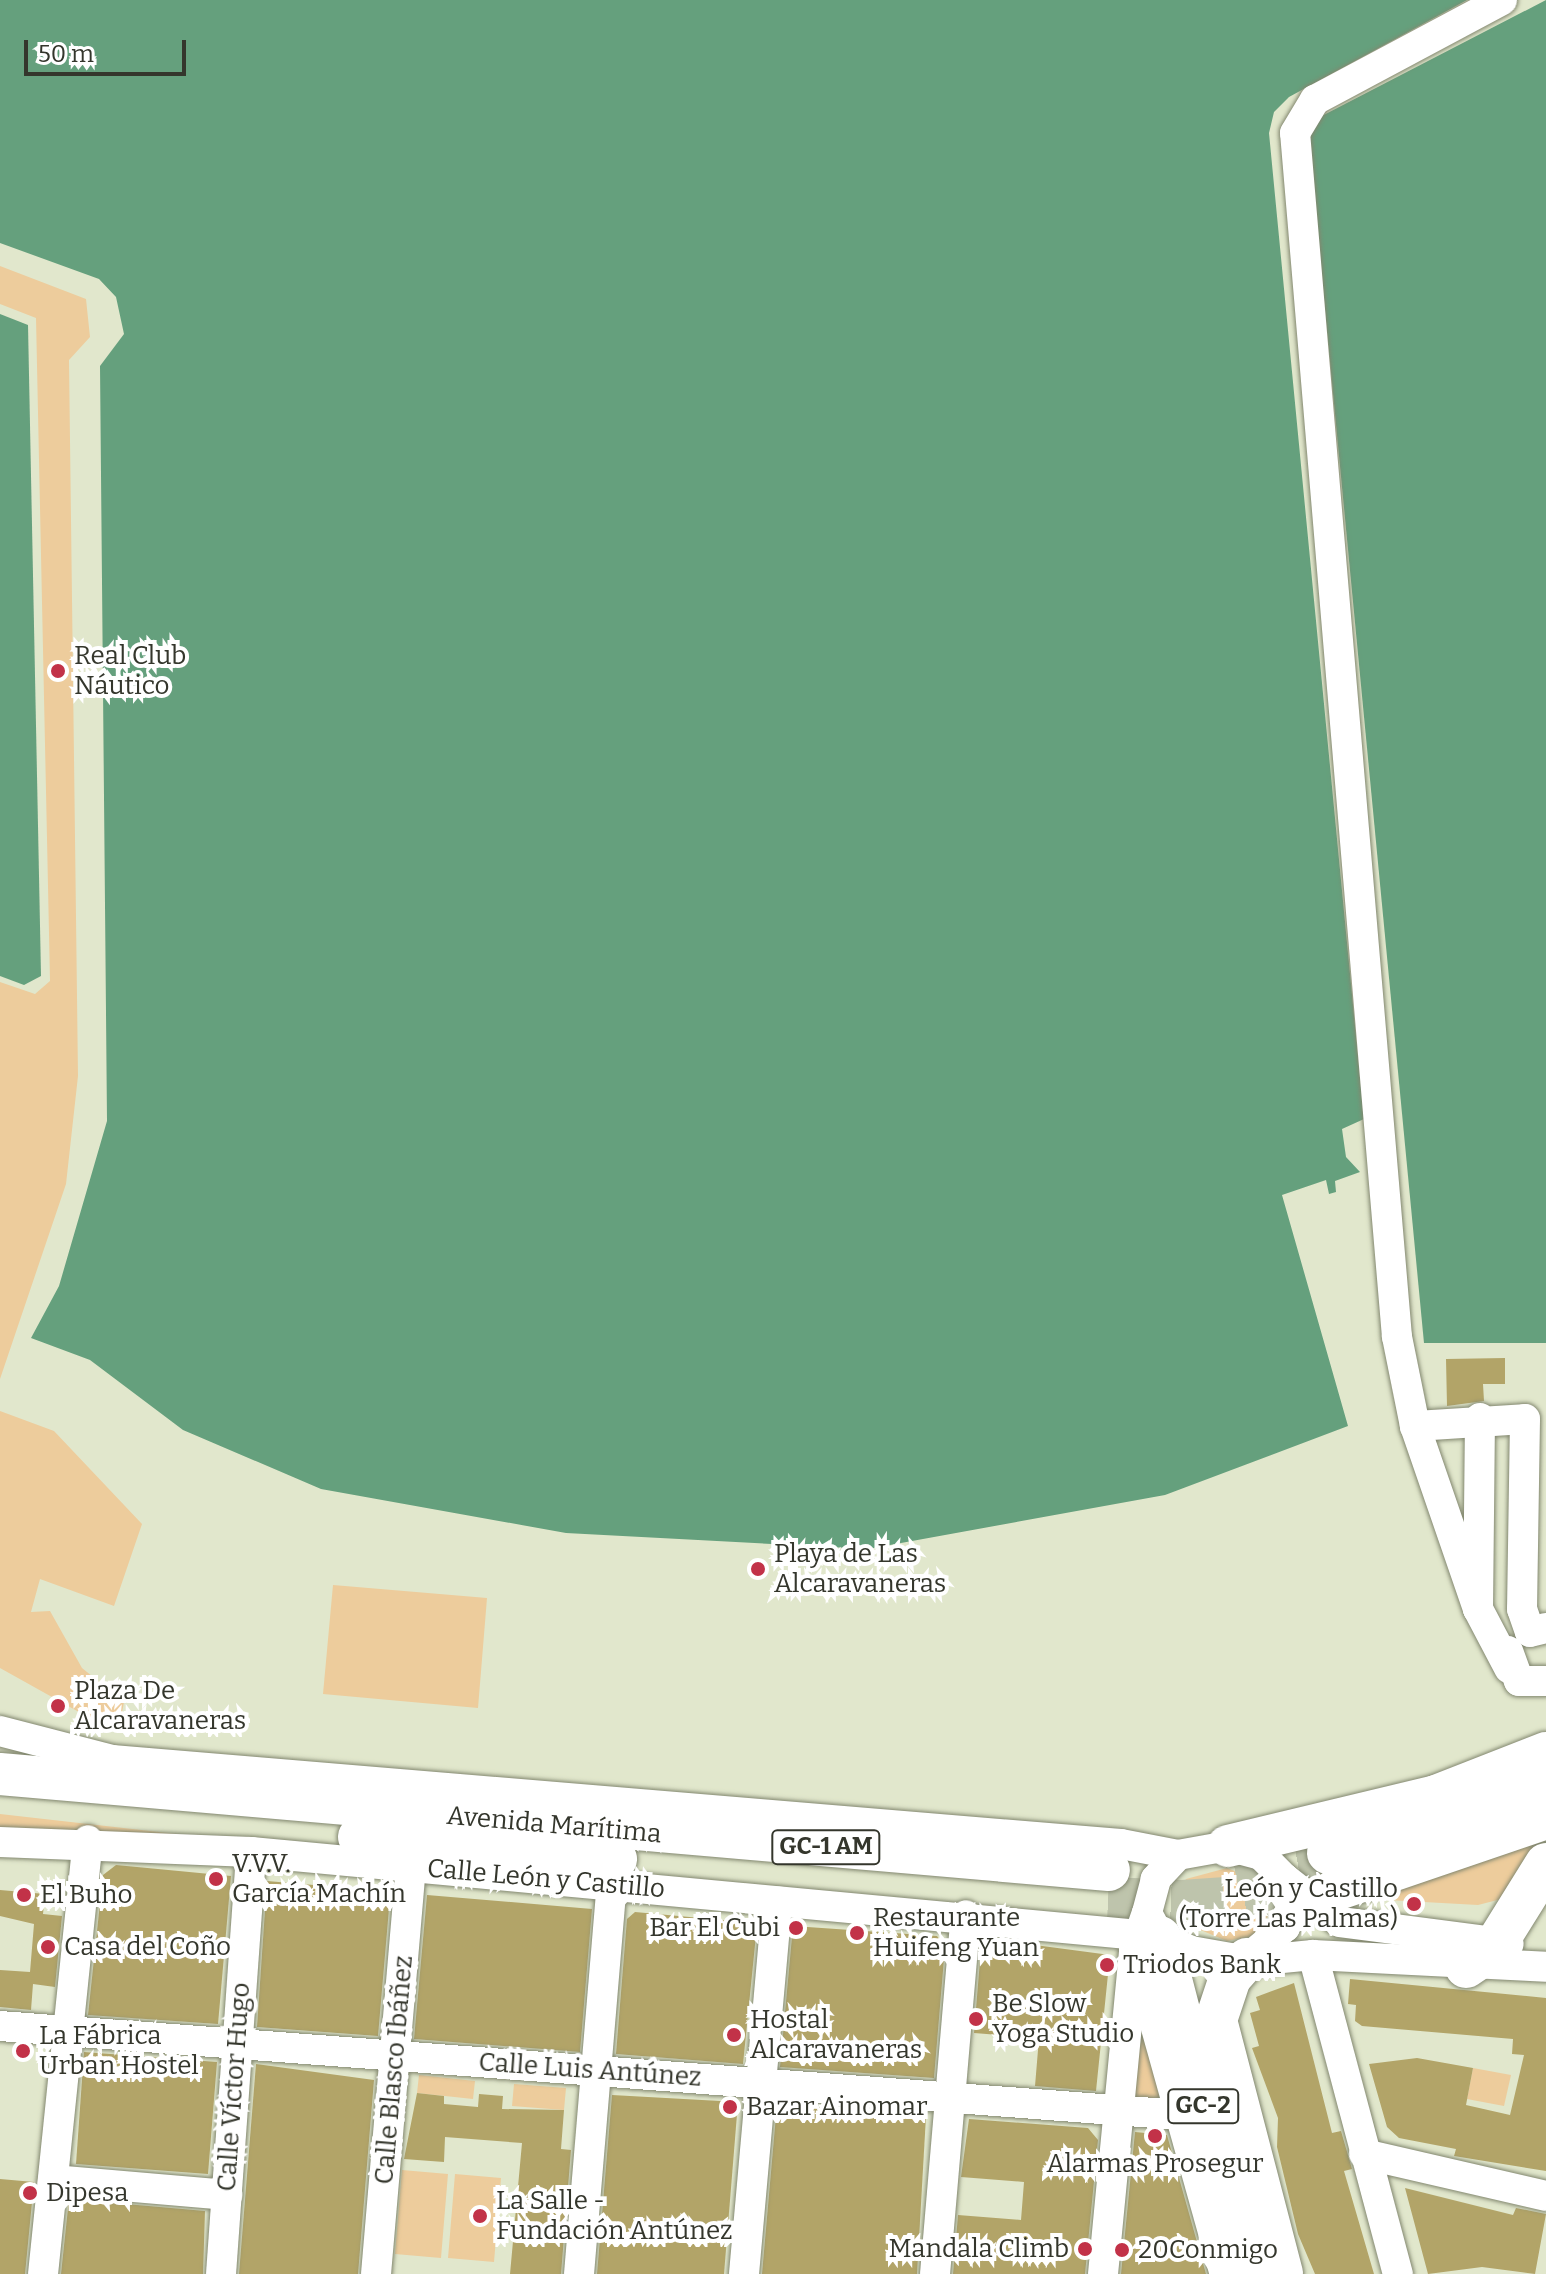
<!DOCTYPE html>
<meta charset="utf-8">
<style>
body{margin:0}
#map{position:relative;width:1546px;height:2274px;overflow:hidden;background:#e1e7cc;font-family:Bitter,serif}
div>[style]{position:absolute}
.green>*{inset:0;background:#edcc9c}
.water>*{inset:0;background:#65a07d}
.building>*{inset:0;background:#b2a468}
.highway-tunnel>*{height:42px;margin-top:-21px;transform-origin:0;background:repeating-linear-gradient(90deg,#bec4ac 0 42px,transparent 0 63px)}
.roads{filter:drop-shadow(0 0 2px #82876f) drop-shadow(0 0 2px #82876f)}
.minor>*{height:30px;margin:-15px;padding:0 15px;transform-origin:15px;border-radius:15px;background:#fff}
.highway>*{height:42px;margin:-21px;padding:0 21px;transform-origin:21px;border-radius:21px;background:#fff}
.dots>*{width:22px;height:22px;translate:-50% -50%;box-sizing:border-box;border:4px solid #fff;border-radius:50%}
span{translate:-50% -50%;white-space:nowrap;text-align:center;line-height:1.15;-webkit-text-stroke:8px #fff;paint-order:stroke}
.shield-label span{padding:2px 6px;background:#fff;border:2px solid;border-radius:6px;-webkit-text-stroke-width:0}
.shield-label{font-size:24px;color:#34362c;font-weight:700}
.poi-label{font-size:26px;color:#34362c}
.left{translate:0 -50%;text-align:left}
.right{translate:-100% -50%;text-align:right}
.street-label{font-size:26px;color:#34362c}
.scale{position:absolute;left:24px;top:40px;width:162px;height:36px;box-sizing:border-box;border:4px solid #34362c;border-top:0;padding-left:10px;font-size:24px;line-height:28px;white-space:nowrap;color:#34362c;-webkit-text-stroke:6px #fff;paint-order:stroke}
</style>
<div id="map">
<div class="green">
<i style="clip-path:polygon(0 266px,86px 299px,90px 337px,69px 360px,78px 1076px,66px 1184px,0 1379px,0 982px,35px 994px,50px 981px,36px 318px,0 304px)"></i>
<i style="clip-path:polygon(0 1411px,54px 1431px,142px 1524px,114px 1606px,40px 1579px,31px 1612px,50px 1611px,82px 1668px,124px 1702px,120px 1723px,95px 1721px,0 1668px)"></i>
<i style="clip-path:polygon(333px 1585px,487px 1598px,478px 1708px,323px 1694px)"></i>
<i style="clip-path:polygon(0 1814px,203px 1837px,204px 1841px,0 1827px)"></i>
<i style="clip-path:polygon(1544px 1837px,1509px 1897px,1478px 1905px,1352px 1898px)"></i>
<i style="clip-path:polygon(1227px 1868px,1267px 1884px,1275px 1907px,1253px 1936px,1227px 1941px,1186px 1924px,1175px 1900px,1186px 1879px)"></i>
<i style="clip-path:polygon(1137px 2016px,1162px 2098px,1158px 2102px,1131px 2103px)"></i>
<i style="clip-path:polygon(1473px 2068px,1511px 2075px,1504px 2106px,1467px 2099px)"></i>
<i style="clip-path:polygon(419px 2075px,475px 2081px,473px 2099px,417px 2093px)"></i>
<i style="clip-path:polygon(514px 2084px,566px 2088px,564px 2110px,512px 2106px)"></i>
<i style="clip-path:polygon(402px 2170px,448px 2174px,441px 2258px,395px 2254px)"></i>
<i style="clip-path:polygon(455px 2174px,501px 2178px,494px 2262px,448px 2258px)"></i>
</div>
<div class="water">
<i style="clip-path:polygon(0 0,1467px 0,1289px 97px,1274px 112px,1269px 133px,1364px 1119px,1342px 1129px,1346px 1157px,1360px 1172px,1335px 1181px,1336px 1192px,1329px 1194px,1326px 1180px,1282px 1195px,1348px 1426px,1165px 1495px,868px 1549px,566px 1533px,321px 1489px,183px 1430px,90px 1360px,31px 1338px,59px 1286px,107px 1121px,100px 366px,124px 334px,116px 297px,99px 279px,0 243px)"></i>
<i style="clip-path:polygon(1546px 0,1546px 1343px,1424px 1343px,1308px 132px,1314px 120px)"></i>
<i style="clip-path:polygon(0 314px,28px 325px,41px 976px,24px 985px,0 976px)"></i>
</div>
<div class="building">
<i style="clip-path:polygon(1505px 1358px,1505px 1384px,1483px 1384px,1484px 1401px,1447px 1406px,1446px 1359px)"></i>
<i style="clip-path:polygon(116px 1865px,231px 1876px,218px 2024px,88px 2015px,103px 1875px)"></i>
<i style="clip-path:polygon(267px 1881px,384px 1891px,390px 1897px,378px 2036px,257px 2027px)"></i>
<i style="clip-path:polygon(0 1890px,45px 1894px,43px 1914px,62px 1916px,55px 1987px,33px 1984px,31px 2010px,0 2007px,0 1970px,30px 1972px,34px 1924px,0 1916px)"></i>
<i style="clip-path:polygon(427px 1895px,592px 1909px,580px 2052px,414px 2039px)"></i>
<i style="clip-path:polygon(635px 1912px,744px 1922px,756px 1935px,743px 2064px,616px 2054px,627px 1919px)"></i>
<i style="clip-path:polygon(793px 1926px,937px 1936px,945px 1947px,934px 2078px,780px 2067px)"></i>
<i style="clip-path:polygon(990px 1939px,1110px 1955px,1096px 2091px,1035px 2086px,1039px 2038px,974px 2033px,981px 1948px)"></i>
<i style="clip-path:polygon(1350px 1979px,1546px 1998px,1546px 2171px,1454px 2156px,1456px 2149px,1399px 2138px,1387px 2127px,1369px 2064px,1417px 2058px,1473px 2068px,1466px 2105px,1510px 2115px,1524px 2055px,1512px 2054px,1513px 2039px,1362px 2026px,1355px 2021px,1356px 2005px,1348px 2004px)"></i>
<i style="clip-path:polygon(1294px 1983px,1332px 2133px,1341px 2131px,1352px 2169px,1344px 2171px,1374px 2274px,1315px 2274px,1298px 2234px,1277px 2147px,1278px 2118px,1252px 2048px,1259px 2046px,1250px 2013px,1260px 2010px,1256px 1997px)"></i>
<i style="clip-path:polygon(84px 2052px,217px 2062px,208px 2174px,76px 2164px)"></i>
<i style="clip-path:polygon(256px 2064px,374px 2080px,358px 2274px,239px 2274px)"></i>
<i style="clip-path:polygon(417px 2093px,444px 2096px,444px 2104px,478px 2107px,479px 2094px,503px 2096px,502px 2109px,564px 2110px,561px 2149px,571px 2150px,561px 2274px,510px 2274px,522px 2143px,445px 2137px,444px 2162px,404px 2159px)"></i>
<i style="clip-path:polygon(612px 2095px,738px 2102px,724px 2274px,597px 2274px)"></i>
<i style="clip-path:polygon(777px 2104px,926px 2116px,917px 2274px,762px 2274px)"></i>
<i style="clip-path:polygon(969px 2119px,1088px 2128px,1098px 2140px,1085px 2274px,953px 2274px,958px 2215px,1021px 2220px,1024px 2182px,961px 2177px)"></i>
<i style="clip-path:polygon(1135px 2132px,1167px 2135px,1206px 2274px,1121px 2274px)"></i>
<i style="clip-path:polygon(0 2179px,34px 2182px,25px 2274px,0 2274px)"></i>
<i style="clip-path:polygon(1405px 2188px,1513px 2215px,1516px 2208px,1546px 2214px,1535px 2274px,1482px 2267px,1428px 2274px)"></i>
<i style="clip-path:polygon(69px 2199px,205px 2211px,203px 2274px,61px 2274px)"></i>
</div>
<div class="highway-tunnel">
<i style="left:1235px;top:1871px;width:95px;rotate:-11deg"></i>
<i style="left:1108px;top:1898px;width:74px;rotate:2.3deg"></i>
<i style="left:1182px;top:1901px;width:148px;rotate:-3.9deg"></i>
</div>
<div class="roads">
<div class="minor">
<i style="left:1480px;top:1418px;width:191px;rotate:90.6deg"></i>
<i style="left:1478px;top:1609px;width:67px;rotate:62.3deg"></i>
<i style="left:1415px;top:1426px;width:110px;rotate:-3.6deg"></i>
<i style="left:1525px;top:1419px;width:190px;rotate:90.9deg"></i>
<i style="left:1522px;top:1609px;width:24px;rotate:71deg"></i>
<i style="left:1530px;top:1632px;width:16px;rotate:-14deg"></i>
<i style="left:1478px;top:1609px;width:194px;rotate:-109deg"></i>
<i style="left:1415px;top:1426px;width:91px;rotate:-101.4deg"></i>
<i style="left:1397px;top:1337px;width:1208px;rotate:-94.84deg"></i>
<i style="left:1295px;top:133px;width:39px;rotate:-59deg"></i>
<i style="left:1315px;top:100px;width:212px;rotate:-28.1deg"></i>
<i style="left:1508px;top:1651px;width:32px;rotate:70deg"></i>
<i style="left:1519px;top:1681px;width:27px"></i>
<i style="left:0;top:1731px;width:116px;rotate:14.5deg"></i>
<i style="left:112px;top:1760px;width:1012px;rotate:4.76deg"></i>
<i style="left:1121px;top:1844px;width:58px;rotate:10.9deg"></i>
<i style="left:0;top:1842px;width:251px;rotate:2.3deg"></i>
<i style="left:251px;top:1852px;width:913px;rotate:5.34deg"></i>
<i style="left:1284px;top:1878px;width:71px;rotate:38.2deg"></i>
<i style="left:1340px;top:1922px;width:170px;rotate:7.4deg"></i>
<i style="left:1313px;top:1955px;width:330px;rotate:75.1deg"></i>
<i style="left:1247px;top:1959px;width:50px;rotate:-40.1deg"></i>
<i style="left:1285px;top:1927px;width:22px;rotate:-72deg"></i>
<i style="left:1292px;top:1906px;width:29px;rotate:-106deg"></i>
<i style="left:1284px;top:1878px;width:33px;rotate:-135deg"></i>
<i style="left:1261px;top:1855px;width:34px;rotate:-165deg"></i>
<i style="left:1228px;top:1846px;width:51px;rotate:169.8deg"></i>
<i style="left:1178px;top:1855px;width:33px;rotate:133deg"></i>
<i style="left:1156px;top:1879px;width:35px;rotate:105deg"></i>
<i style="left:1147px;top:1913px;width:27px;rotate:62deg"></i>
<i style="left:1160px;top:1937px;width:34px;rotate:24deg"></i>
<i style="left:1191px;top:1951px;width:39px;rotate:10deg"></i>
<i style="left:1229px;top:1958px;width:33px;rotate:3deg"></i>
<i style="left:1262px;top:1960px;width:51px;rotate:-5.6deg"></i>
<i style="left:1313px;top:1955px;width:233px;rotate:2.9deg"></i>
<i style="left:1139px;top:1967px;width:319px;rotate:74.4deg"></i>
<i style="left:0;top:2026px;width:1183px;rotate:4.31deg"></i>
<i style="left:1364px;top:2154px;width:187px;rotate:13deg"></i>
<i style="left:53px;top:2180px;width:175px;rotate:4.9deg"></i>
<i style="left:43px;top:2274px;width:436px;rotate:-84.1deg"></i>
<i style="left:221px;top:2274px;width:423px;rotate:-85.9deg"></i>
<i style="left:376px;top:2274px;width:409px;rotate:-85.1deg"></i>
<i style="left:579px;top:2274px;width:391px;rotate:-85.2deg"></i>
<i style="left:744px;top:2274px;width:374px;rotate:-84.9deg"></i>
<i style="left:935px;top:2274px;width:360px;rotate:-85.1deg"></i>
<i style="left:1103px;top:2274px;width:325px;rotate:-84.5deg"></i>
<i style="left:1134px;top:1950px;width:37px;rotate:-71deg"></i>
</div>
<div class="highway">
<i style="left:0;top:1774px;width:1113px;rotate:4.95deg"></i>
<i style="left:359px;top:1837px;width:258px;rotate:4.9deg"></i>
<i style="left:1228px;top:1846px;width:214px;rotate:-13.5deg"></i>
<i style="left:1436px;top:1796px;width:118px;rotate:-21.4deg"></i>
<i style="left:1328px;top:1853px;width:141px;rotate:-13.5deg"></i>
<i style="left:1465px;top:1820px;width:88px;rotate:-23.4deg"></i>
<i style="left:1335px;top:1890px;width:223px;rotate:-18.8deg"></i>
<i style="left:1160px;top:1937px;width:348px;rotate:75.5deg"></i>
<i style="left:1247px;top:1959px;width:25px;rotate:132deg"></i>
<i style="left:1230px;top:1978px;width:44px;rotate:108.4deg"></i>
<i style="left:1216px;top:2020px;width:262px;rotate:75.4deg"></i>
<i style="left:1466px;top:1967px;width:32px;rotate:-34deg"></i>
<i style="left:1493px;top:1949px;width:100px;rotate:-58.1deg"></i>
</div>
</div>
<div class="dots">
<i style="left:58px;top:671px;background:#c23248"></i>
<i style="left:758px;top:1569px;background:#c23248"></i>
<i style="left:58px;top:1706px;background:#c23248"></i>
<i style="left:216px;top:1879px;background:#c23248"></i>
<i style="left:24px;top:1895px;background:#c23248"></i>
<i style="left:1414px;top:1904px;background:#c23248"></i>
<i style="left:796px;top:1928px;background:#c23248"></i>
<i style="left:857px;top:1933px;background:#c23248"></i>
<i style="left:48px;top:1947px;background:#c23248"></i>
<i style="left:1107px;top:1965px;background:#c23248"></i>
<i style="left:976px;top:2019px;background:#c23248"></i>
<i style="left:734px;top:2035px;background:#c23248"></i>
<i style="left:23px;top:2051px;background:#c23248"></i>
<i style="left:730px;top:2107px;background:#c23248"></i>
<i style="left:1155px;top:2136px;background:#c23248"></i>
<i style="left:30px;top:2193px;background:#c23248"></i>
<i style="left:480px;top:2216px;background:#c23248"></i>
<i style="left:1085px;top:2249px;background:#c23248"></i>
<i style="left:1122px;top:2250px;background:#c23248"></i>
</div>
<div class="shield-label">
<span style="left:826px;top:1847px">GC-1 AM</span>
<span style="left:1203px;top:2106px">GC-2</span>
</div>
<div class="poi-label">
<span class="left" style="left:74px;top:671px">Real Club<br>Náutico</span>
<span class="left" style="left:774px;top:1569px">Playa de Las<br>Alcaravaneras</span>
<span class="left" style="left:74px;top:1706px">Plaza De<br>Alcaravaneras</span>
<span class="left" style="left:232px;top:1879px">V.V.V.<br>García Machín</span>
<span class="right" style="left:1398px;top:1904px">León y Castillo<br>(Torre Las Palmas)</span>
<span class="left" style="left:40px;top:1895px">El Buho</span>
<span class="left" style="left:873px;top:1933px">Restaurante<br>Huifeng Yuan</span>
<span class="right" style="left:780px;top:1928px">Bar El Cubi</span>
<span class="left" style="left:64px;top:1947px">Casa del Coño</span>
<span class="left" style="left:1123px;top:1965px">Triodos Bank</span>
<span class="left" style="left:992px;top:2019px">Be Slow<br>Yoga Studio</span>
<span class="left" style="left:750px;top:2035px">Hostal<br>Alcaravaneras</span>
<span class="left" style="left:39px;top:2051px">La Fábrica<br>Urban Hostel</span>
<span class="left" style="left:746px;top:2107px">Bazar Ainomar</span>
<span style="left:1155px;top:2164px">Alarmas Prosegur</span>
<span class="left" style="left:46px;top:2193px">Dipesa</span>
<span class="left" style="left:496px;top:2216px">La Salle -<br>Fundación Antúnez</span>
<span class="right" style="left:1069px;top:2249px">Mandala Climb</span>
<span class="left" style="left:1138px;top:2250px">20Conmigo</span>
</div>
<div class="street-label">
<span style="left:554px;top:1825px;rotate:5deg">Avenida Marítima</span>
<span style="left:546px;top:1879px;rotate:5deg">Calle León y Castillo</span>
<span style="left:394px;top:2070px;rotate:-85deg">Calle Blasco Ibáñez</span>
<span style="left:590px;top:2070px;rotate:4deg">Calle Luis Antúnez</span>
<span style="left:234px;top:2087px;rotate:-86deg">Calle Víctor Hugo</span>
</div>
<div class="scale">50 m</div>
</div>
